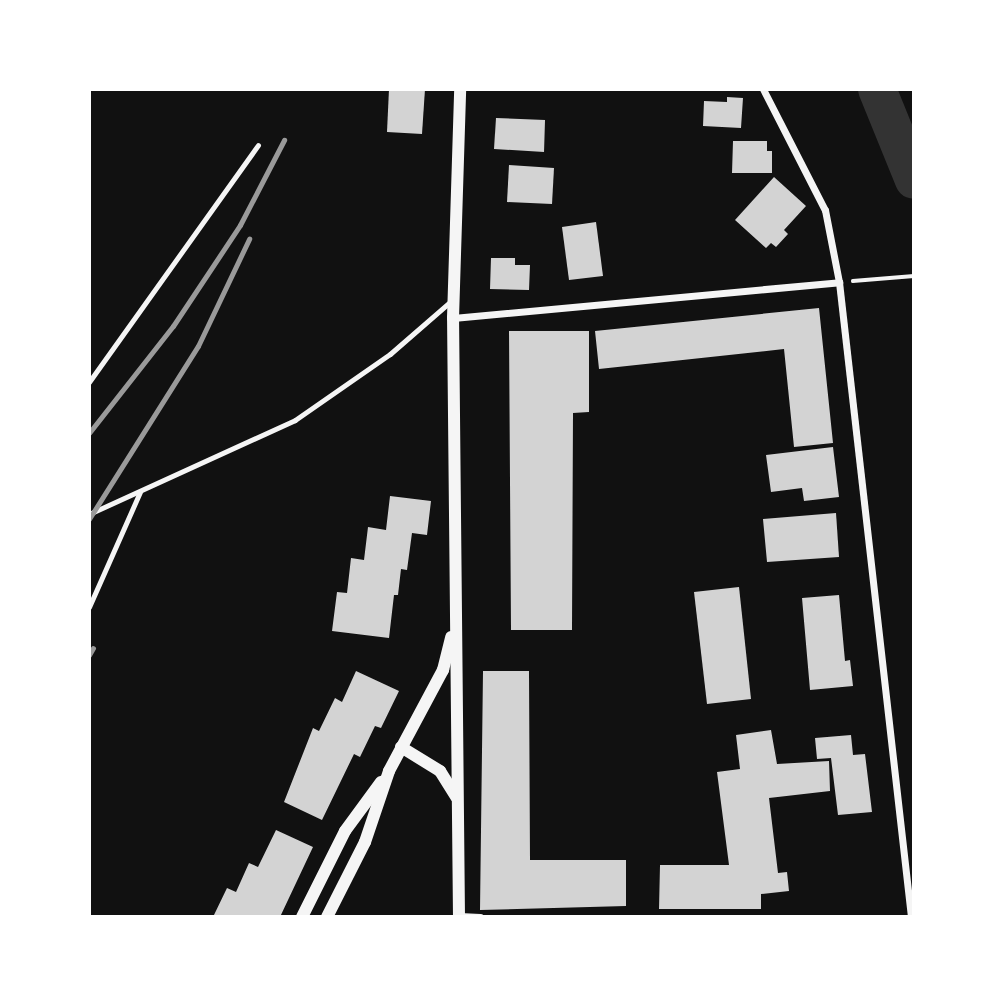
<!DOCTYPE html>
<style>
body{margin:0}
#map{position:relative;width:1003px;height:1006px;overflow:hidden;background:#111;font-family:"Sofia Sans Condensed",sans-serif}
div>[style]{position:absolute}
.river>*{height:38px;margin:-19px;padding:0 19px;transform-origin:19px;border-radius:19px;background:#333}
.building>*{inset:0;background:#d3d3d3}
.path>*{height:3.5px;margin:-1.75px;padding:0 1.75px;transform-origin:1.75px;border-radius:1.75px;background:#f5f5f5}
.service>*{height:5px;margin:-2.5px;padding:0 2.5px;transform-origin:2.5px;border-radius:2.5px;background:#f5f5f5}
.minor>*{height:7px;margin:-3.5px;padding:0 3.5px;transform-origin:3.5px;border-radius:3.5px;background:#f5f5f5}
.tertiary>*{height:12px;margin:-6px;padding:0 6px;transform-origin:6px;border-radius:6px;background:#f5f5f5}
.rail>*{height:5px;margin:-2.5px;padding:0 2.5px;transform-origin:2.5px;border-radius:2.5px;background:#9a9a9a}
span{translate:-50% -50%;white-space:nowrap;text-align:center;line-height:1.15;-webkit-text-stroke:5px #fff;paint-order:stroke}
.frame{position:absolute;inset:0;border:91px solid #fff;pointer-events:none}
</style>
<div id="map">
<div class="river">
<i style="left:877px;top:89px;width:98px;rotate:67.9deg"></i>
</div>
<div class="building">
<i style="clip-path:polygon(389px 89px,425px 89px,422px 134px,387px 132px)"></i>
<i style="clip-path:polygon(727px 97px,743px 98px,741px 128px,703px 126px,704px 101px,727px 102px)"></i>
<i style="clip-path:polygon(496px 118px,545px 120px,544px 152px,494px 149px)"></i>
<i style="clip-path:polygon(733px 141px,767px 141px,767px 151px,772px 151px,772px 173px,732px 173px)"></i>
<i style="clip-path:polygon(509px 165px,554px 168px,552px 204px,507px 202px)"></i>
<i style="clip-path:polygon(774px 177px,806px 206px,784px 230px,788px 234px,776px 247px,771px 243px,766px 248px,735px 220px)"></i>
<i style="clip-path:polygon(596px 222px,603px 276px,569px 280px,562px 227px)"></i>
<i style="clip-path:polygon(491px 258px,515px 258px,515px 265px,530px 265px,529px 290px,490px 289px)"></i>
<i style="clip-path:polygon(819px 308px,833px 443px,794px 447px,784px 349px,599px 369px,595px 331px)"></i>
<i style="clip-path:polygon(509px 331px,589px 331px,589px 412px,573px 413px,572px 630px,511px 630px)"></i>
<i style="clip-path:polygon(833px 447px,839px 497px,804px 501px,802px 488px,771px 492px,766px 455px)"></i>
<i style="clip-path:polygon(390px 496px,431px 501px,427px 535px,412px 533px,407px 570px,401px 569px,398px 595px,394px 595px,389px 638px,332px 631px,337px 592px,347px 593px,351px 558px,364px 560px,368px 527px,386px 530px)"></i>
<i style="clip-path:polygon(836px 513px,839px 557px,767px 562px,763px 519px)"></i>
<i style="clip-path:polygon(739px 587px,751px 699px,707px 704px,694px 592px)"></i>
<i style="clip-path:polygon(839px 595px,845px 661px,850px 660px,853px 686px,810px 690px,802px 598px)"></i>
<i style="clip-path:polygon(356px 671px,399px 691px,381px 728px,375px 726px,360px 757px,354px 754px,322px 820px,284px 802px,313px 728px,319px 731px,335px 698px,342px 702px)"></i>
<i style="clip-path:polygon(483px 671px,529px 671px,530px 860px,626px 860px,626px 906px,480px 910px)"></i>
<i style="clip-path:polygon(771px 730px,777px 764px,829px 761px,830px 791px,769px 798px,778px 873px,787px 872px,789px 891px,761px 894px,761px 909px,659px 909px,660px 865px,729px 865px,717px 772px,740px 769px,736px 735px)"></i>
<i style="clip-path:polygon(851px 735px,853px 755px,865px 754px,872px 812px,838px 815px,831px 758px,817px 759px,815px 738px)"></i>
<i style="clip-path:polygon(276px 830px,313px 847px,280px 917px,213px 917px,227px 888px,236px 892px,249px 863px,258px 867px)"></i>
</div>
<div class="path">
<i style="left:853px;top:281px;width:61px;rotate:-4.7deg"></i>
</div>
<div class="service">
<i style="left:89px;top:382px;width:291px;rotate:-54.5deg"></i>
<i style="left:89px;top:514px;width:226px;rotate:-24.5deg"></i>
<i style="left:295px;top:420px;width:116px;rotate:-34.8deg"></i>
<i style="left:390px;top:354px;width:81px;rotate:-41deg"></i>
<i style="left:89px;top:607px;width:126px;rotate:-66.1deg"></i>
</div>
<div class="minor">
<i style="left:763px;top:89px;width:136px;rotate:62.9deg"></i>
<i style="left:825px;top:210px;width:73px;rotate:79deg"></i>
<i style="left:839px;top:282px;width:639px;rotate:83.53deg"></i>
<i style="left:453px;top:318px;width:388px;rotate:-5.3deg"></i>
<i style="left:459px;top:916px;width:21px;rotate:3deg"></i>
</div>
<div class="tertiary">
<i style="left:401px;top:747px;width:46px;rotate:31.6deg"></i>
<i style="left:440px;top:771px;width:31px;rotate:58deg"></i>
<i style="left:302px;top:917px;width:96px;rotate:-63.4deg"></i>
<i style="left:345px;top:831px;width:61px;rotate:-53.7deg"></i>
<i style="left:327px;top:917px;width:84px;rotate:-63.1deg"></i>
<i style="left:365px;top:842px;width:75px;rotate:-71.3deg"></i>
<i style="left:389px;top:771px;width:115px;rotate:-61.9deg"></i>
<i style="left:443px;top:670px;width:34px;rotate:-76deg"></i>
<i style="left:459px;top:917px;width:599px;rotate:-90.57deg"></i>
<i style="left:453px;top:318px;width:229px;rotate:-88.2deg"></i>
</div>
<div class="rail">
<i style="left:89px;top:433px;width:136px;rotate:-51.9deg"></i>
<i style="left:173px;top:326px;width:121px;rotate:-56.4deg"></i>
<i style="left:240px;top:225px;width:96px;rotate:-62.6deg"></i>
<i style="left:89px;top:519px;width:204px;rotate:-57.8deg"></i>
<i style="left:198px;top:346px;width:119px;rotate:-64.5deg"></i>
<i style="left:89px;top:655px;width:8px;rotate:-60deg"></i>
</div>
<div class="frame"></div>
</div>
